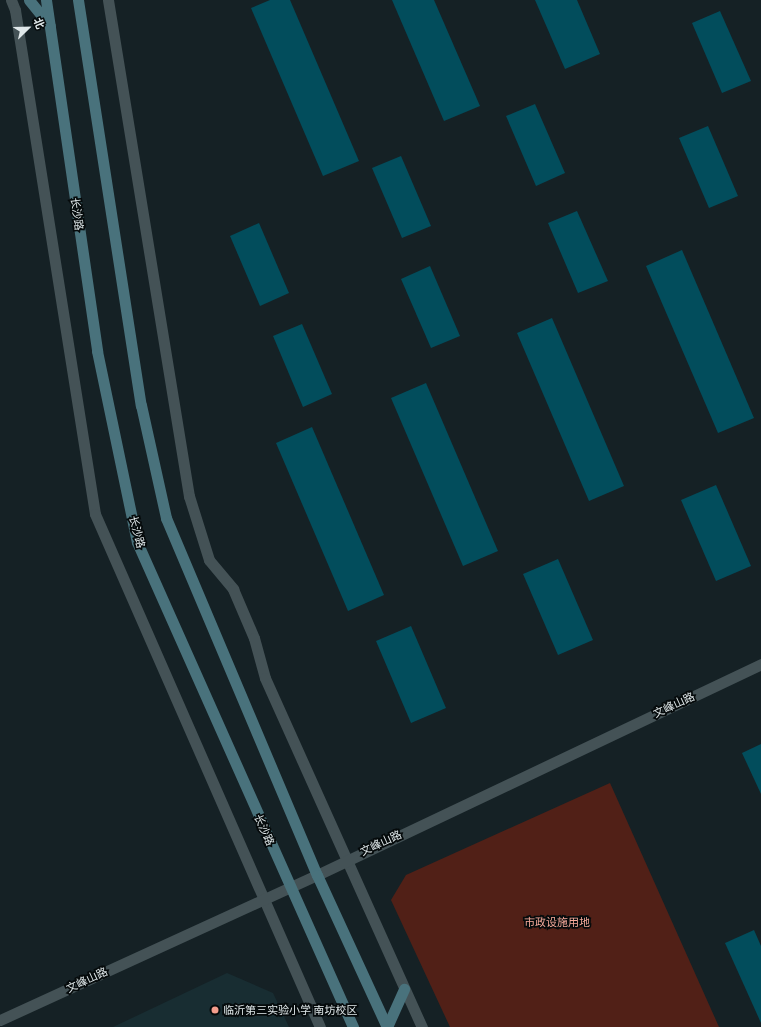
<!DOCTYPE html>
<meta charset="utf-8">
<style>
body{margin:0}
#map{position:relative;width:761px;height:1027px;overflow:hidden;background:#152125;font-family:"IBM Plex Sans","Noto Sans SC",sans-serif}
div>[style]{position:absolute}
.built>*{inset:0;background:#182d32}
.green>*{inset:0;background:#512017}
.building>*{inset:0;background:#024d5c}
.tertiary>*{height:11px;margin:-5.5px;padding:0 5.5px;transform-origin:5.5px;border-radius:5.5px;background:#445256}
.secondary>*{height:11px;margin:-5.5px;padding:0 5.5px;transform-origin:5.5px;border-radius:5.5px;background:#49727c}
.dots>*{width:11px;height:11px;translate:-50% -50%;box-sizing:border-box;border:2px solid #050a0b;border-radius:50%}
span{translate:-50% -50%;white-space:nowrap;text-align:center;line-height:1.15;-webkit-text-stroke:3.5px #050a0b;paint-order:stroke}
.street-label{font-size:11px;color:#e0e8ea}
.park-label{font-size:11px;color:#f6aa9b}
.poi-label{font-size:11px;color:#e0e8ea}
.left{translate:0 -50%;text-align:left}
.north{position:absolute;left:8px;top:8px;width:40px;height:40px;-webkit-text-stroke:3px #050a0b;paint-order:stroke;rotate:67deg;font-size:11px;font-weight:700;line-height:16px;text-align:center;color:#e0e8ea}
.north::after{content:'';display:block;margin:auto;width:14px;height:18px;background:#e0e8ea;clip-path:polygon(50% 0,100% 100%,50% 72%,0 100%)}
</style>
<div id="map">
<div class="built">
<i style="clip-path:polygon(227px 973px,273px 993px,289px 1027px,113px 1027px)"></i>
</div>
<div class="green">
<i style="clip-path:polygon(610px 783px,719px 1027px,450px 1027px,391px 900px,406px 875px)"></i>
</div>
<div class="building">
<i style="clip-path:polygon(270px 0,290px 0,359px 161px,323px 176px,251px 8px)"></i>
<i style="clip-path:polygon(392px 0,434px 0,480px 106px,444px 121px)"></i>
<i style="clip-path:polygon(535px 0,577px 0,600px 54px,565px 69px)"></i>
<i style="clip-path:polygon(720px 11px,751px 81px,722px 93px,692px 23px)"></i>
<i style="clip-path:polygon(535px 104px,565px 173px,536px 186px,506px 116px)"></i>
<i style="clip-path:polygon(708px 126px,738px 196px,709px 208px,679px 138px)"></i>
<i style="clip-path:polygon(401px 156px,431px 226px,402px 238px,372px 168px)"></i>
<i style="clip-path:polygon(577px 211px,608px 281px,578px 293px,548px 223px)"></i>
<i style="clip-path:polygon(259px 223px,289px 293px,260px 306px,230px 236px)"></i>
<i style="clip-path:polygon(682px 250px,754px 418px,718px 433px,646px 266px)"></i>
<i style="clip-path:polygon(430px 266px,460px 336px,431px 348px,401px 279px)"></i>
<i style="clip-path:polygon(552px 318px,624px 486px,589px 501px,517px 333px)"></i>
<i style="clip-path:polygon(302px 324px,332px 394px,303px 407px,273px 336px)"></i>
<i style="clip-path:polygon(426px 383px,498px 551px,463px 566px,391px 398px)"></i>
<i style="clip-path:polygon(312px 427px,384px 595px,348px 611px,276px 443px)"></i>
<i style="clip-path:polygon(716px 485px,751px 566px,716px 581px,681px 500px)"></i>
<i style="clip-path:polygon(558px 559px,593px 640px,558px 655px,523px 574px)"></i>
<i style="clip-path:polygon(411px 626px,446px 708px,411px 723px,376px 641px)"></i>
<i style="clip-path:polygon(761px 744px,761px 794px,742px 753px)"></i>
<i style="clip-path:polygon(754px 930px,761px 946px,761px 1023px,725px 943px)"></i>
</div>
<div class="tertiary">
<i style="left:11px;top:0;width:11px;rotate:68deg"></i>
<i style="left:15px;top:10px;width:510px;rotate:80.98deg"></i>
<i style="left:95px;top:514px;width:560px;rotate:66.32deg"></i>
<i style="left:108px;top:0;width:503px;rotate:80.73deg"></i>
<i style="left:189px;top:496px;width:67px;rotate:72.6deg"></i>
<i style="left:209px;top:560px;width:38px;rotate:50deg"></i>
<i style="left:233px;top:589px;width:53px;rotate:66.8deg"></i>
<i style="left:254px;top:638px;width:41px;rotate:74.6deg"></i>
<i style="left:265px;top:678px;width:383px;rotate:65.8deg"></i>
<i style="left:0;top:1020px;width:349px;rotate:-24.6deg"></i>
<i style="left:317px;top:875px;width:492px;rotate:-25.4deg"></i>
</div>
<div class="secondary">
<i style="left:29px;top:0;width:33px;rotate:51deg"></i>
<i style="left:46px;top:0;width:355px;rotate:81.7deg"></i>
<i style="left:97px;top:351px;width:195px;rotate:78.2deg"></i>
<i style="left:137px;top:542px;width:531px;rotate:65.99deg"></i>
<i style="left:78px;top:0;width:410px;rotate:81.2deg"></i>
<i style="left:141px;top:405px;width:116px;rotate:77.5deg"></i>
<i style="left:166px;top:518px;width:388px;rotate:67.1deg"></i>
<i style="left:317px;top:875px;width:167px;rotate:65.3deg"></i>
<i style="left:387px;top:1027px;width:42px;rotate:-65.9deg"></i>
</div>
<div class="dots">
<i style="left:215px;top:1010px;background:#f49d8c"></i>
</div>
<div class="street-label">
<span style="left:77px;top:214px;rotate:82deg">长沙路</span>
<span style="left:137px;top:532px;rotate:75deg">长沙路</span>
<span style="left:674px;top:705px;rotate:-25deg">文峰山路</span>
<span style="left:264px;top:830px;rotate:66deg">长沙路</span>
<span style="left:381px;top:843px;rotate:-25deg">文峰山路</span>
<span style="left:87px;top:980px;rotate:-25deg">文峰山路</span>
</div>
<div class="park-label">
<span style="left:557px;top:922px">市政设施用地</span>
</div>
<div class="poi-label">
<span class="left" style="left:223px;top:1010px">临沂第三实验小学 南坊校区</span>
</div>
<div class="north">北</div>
</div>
